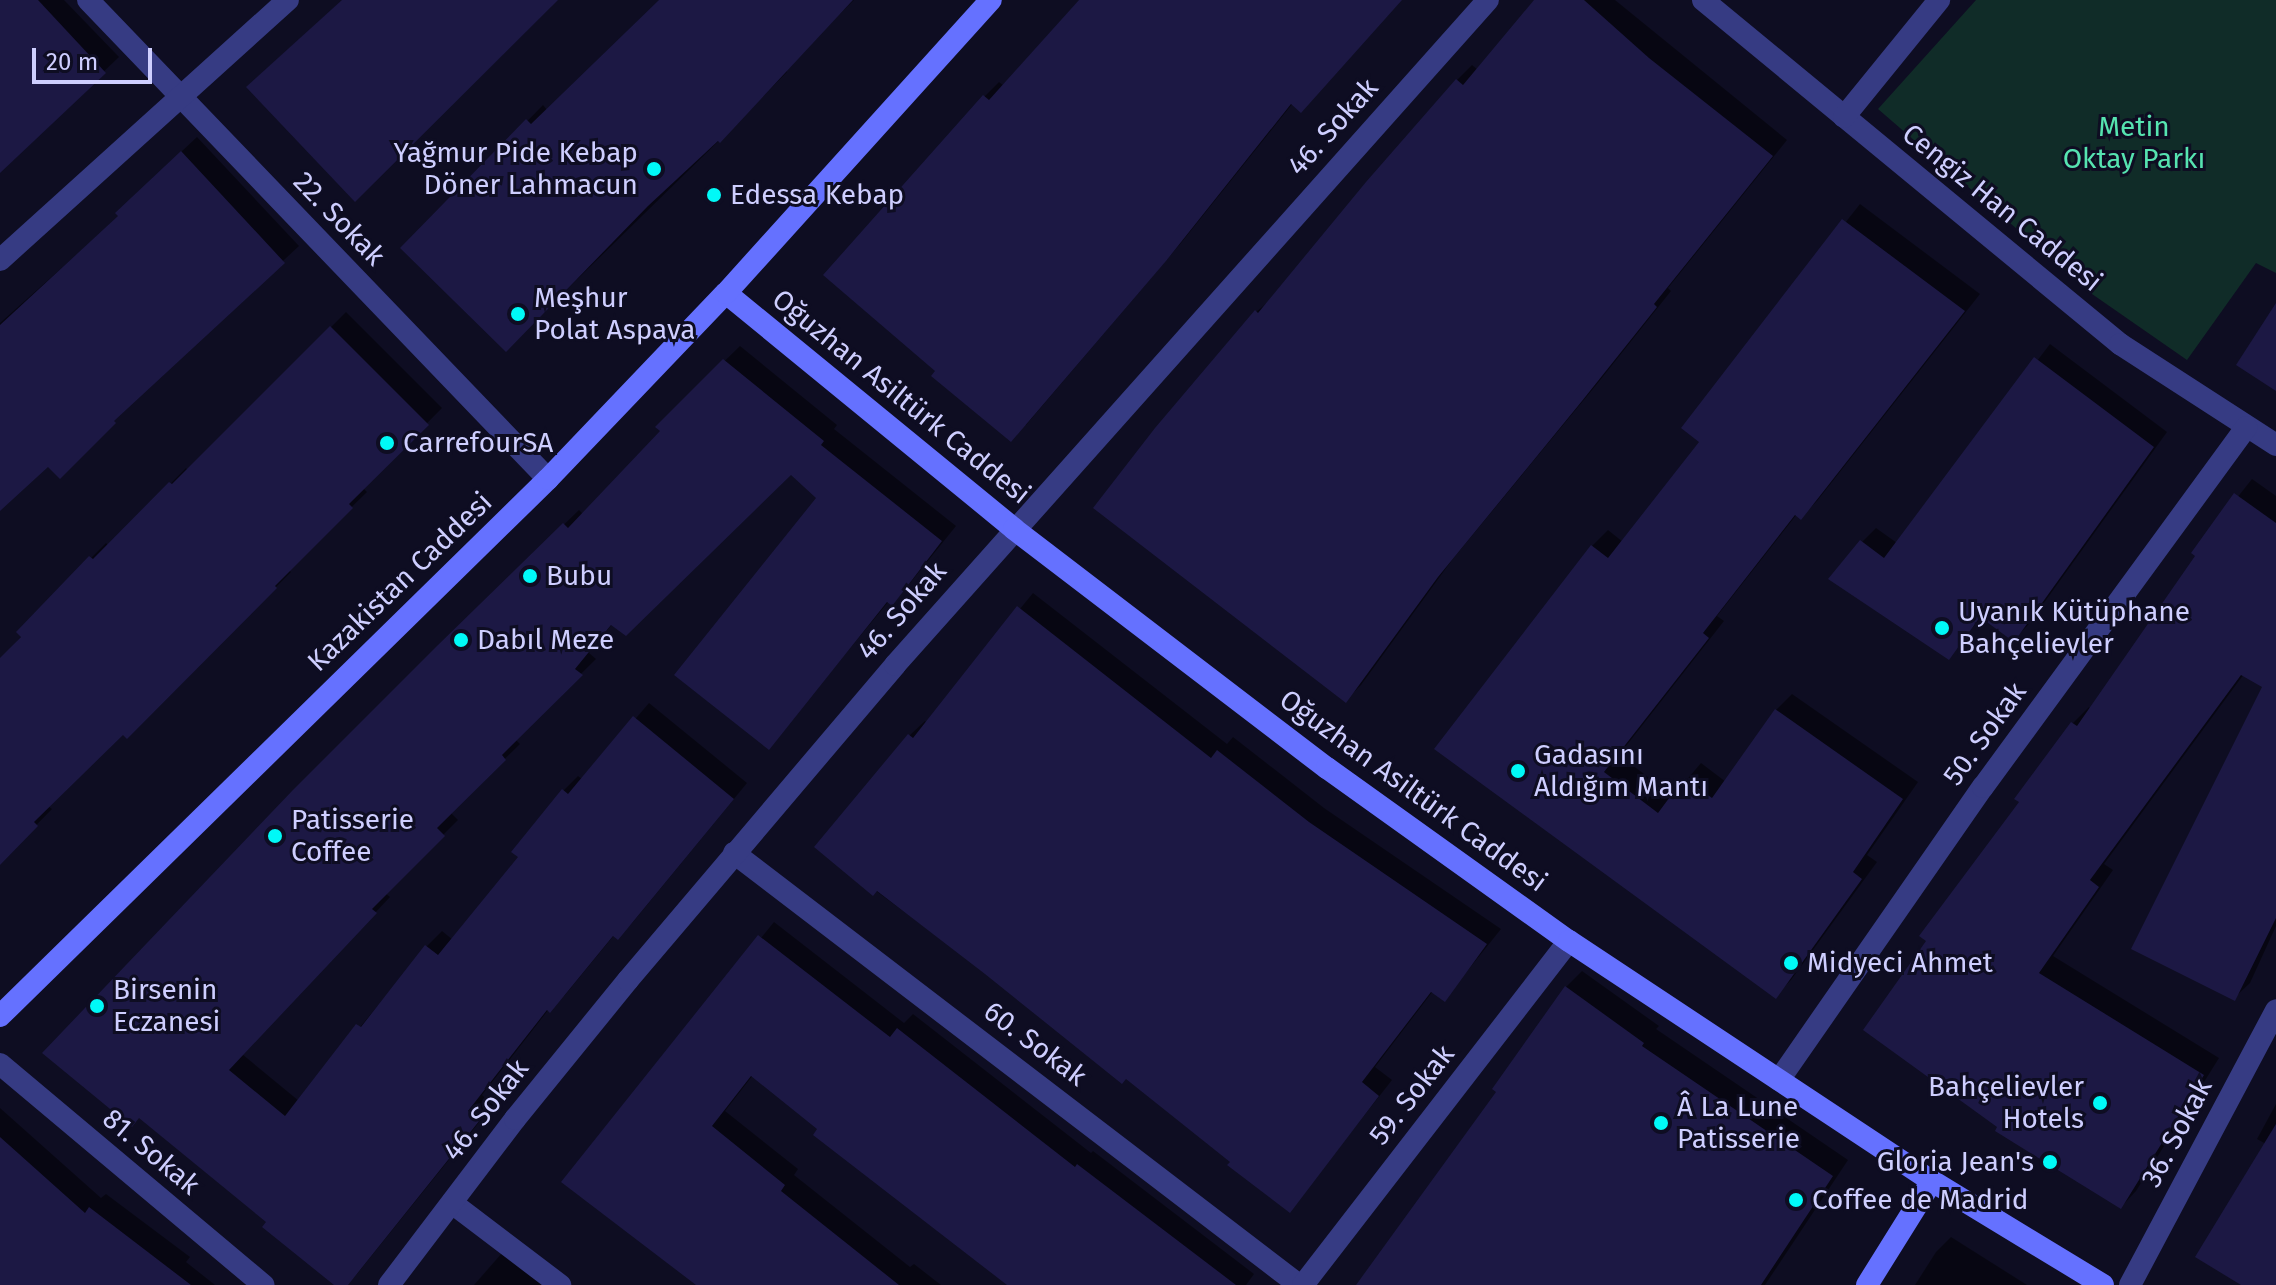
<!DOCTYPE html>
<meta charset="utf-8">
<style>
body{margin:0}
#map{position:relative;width:2276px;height:1285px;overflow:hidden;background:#0e0d22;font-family:"Fira Sans",sans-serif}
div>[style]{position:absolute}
.green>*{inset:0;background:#102c28}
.shadow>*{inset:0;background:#0007}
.building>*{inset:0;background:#1c1844}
.minor>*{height:22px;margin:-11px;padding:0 11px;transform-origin:11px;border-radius:11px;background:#363b83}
.secondary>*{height:22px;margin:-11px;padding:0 11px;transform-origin:11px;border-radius:11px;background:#6571ff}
.dots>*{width:22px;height:22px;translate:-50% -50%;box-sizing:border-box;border:4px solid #0e0d22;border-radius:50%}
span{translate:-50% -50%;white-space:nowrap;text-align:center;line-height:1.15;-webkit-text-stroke:6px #0e0d22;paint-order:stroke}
.street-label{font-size:28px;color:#ceceff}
.park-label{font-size:28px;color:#56e3b0}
.poi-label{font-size:28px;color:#ceceff}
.right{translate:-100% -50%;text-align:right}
.left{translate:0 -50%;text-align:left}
.scale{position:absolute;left:32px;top:48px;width:120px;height:36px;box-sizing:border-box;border:4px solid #ceceff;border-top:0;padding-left:10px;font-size:24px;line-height:28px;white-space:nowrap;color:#ceceff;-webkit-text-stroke:6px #0e0d22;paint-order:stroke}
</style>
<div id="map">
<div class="green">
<i style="clip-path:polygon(1976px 0,2276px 0,2276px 273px,2256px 263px,2187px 360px,2092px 294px,1878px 109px)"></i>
</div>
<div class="shadow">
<i style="clip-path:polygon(0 0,64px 0,119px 57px,0 170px)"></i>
<i style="clip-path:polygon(344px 0,558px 0,263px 72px)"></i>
<i style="clip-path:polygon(662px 0,854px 0,784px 69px,787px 72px,735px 125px,506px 349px,403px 248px,543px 105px,547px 110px)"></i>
<i style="clip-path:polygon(1082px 0,1401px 0,1293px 103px,1181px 243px,1026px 425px,938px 371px,984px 97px,999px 82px,1004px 86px)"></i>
<i style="clip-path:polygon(1537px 0,1615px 0,1787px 140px,1668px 288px,1671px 291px,1597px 384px,1452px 560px,1361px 685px,1346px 700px,1256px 312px,1273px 298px,1457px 80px,1472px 65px,1478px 70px)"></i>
<i style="clip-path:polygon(197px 137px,299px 246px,128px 405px,60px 476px,48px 465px,0 507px,0 323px,120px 216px,132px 198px)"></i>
<i style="clip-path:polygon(1860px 204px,1980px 294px,1817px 501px,1801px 517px,1797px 514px,1717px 616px,1724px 621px,1619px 755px,1673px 796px,1701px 763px,1726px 782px,1776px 710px,1792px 694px,1918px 782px,1867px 855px,1877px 862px,1791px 980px,1775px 996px,1436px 749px,1592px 546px,1608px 530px,1623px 542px,1702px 441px,1684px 427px)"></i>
<i style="clip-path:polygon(346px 312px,442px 408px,363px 488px,367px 492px,288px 569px,291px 572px,127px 736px,123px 732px,48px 806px,52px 809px,0 862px,0 660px,91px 558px,106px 543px,109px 546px,186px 468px,188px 471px)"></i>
<i style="clip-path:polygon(2050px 344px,2167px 432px,2028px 625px,2014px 639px,1982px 616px,1948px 657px,1862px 542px,1876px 528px,1897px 543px)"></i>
<i style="clip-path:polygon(740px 346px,837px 425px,834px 429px,956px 526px,906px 588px,892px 603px,889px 601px,768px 748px,819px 497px,791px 472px,613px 623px,589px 653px,596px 659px,515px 739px,520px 744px,450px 812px,458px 820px,385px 893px,390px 897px,242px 1054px,299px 1101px,427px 946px,442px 931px,453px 940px,520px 857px,563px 791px,578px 776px,583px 780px,649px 703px,747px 783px,633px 922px,618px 937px,615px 934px,565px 995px,549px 1009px,482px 1095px,493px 1105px,357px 1274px,346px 1285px,337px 1285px,269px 1222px,140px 1116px,455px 630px,579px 510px,584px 515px,663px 431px,658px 426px)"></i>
<i style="clip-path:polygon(2252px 479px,2276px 496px,2276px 926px,2250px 983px,2234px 998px,2265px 686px,2244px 674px,2104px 864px,2113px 870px,2053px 956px,2219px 1058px,2136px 1191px,2121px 1207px,1998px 1130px,2022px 802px,2017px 798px,2073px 723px,2089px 707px,2091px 709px,2198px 556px,2194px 552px)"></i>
<i style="clip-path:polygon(1033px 593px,1227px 744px,1233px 737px,1324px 808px,1501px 929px,1444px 1000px,1433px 991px,1375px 1067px,1392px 1080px,1290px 1210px,1126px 1077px,817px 847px,910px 735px,925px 721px,927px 723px)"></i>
<i style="clip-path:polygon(774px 922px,904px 1023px,913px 1014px,1091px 1153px,1093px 1151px,1254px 1274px,1246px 1285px,1012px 1285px,753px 1075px,725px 1111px,798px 1169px,794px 1175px,910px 1267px,914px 1264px,941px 1285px,699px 1285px,564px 1181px)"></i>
<i style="clip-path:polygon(1582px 971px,1659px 1026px,1656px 1029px,1848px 1160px,1765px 1285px,1357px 1285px,1499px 1092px,1566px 987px)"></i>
<i style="clip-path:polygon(2276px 1104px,2276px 1285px,2245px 1285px,2266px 1144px,2257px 1139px)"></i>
<i style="clip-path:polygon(0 1108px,101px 1198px,106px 1194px,190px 1257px,186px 1262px,215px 1285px,0 1285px)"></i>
<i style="clip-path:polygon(1951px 1237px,2027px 1285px,1915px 1285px,1936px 1252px)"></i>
<i style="clip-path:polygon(502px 1253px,543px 1285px,474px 1285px)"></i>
</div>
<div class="building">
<i style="clip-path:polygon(0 0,38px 0,106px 73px,0 173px)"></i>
<i style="clip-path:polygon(342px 0,558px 0,355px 202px,246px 87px)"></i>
<i style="clip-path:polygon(659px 0,853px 0,720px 143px,718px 141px,648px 206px,506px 352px,400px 248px,526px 119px,531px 124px)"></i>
<i style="clip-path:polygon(1079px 0,1402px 0,1301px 113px,1291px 104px,1166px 261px,1011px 442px,931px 376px,935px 371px,823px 275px,983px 95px,989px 100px)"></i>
<i style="clip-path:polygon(1534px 0,1584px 0,1649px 58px,1773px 156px,1654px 304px,1657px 307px,1582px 401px,1438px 577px,1346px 703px,1093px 508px,1155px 428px,1255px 310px,1258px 313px,1366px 182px,1456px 79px,1463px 85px)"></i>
<i style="clip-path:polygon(181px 151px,285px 263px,114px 421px,116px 423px,60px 479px,48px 467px,0 511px,0 325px,118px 216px,115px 213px)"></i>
<i style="clip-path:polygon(1842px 219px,1965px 311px,1801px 520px,1795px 515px,1703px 633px,1709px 638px,1604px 772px,1658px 813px,1684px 778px,1712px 798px,1775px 709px,1903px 799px,1853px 872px,1862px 879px,1776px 999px,1434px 749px,1591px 545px,1608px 558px,1699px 442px,1681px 428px)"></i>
<i style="clip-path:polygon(2276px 303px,2276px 391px,2236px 365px)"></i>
<i style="clip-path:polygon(330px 326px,429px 425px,349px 504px,353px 508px,275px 586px,277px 588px,127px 739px,123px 735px,34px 822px,38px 826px,0 865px,0 658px,21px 637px,16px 632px,89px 556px,93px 559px,169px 482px,172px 484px)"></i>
<i style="clip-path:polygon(2034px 357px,2154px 447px,2014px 642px,1980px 617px,1949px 660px,1828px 579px,1860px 540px,1884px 558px)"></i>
<i style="clip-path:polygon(723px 359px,824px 441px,821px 445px,942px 541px,892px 606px,887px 602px,769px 750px,674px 675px,816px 498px,791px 475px,626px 636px,611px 625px,575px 669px,583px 675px,502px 755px,506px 760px,437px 828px,445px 836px,372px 909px,377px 913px,229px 1070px,285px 1116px,356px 1024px,361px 1027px,425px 945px,438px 955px,518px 857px,511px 852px,562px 789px,568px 794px,633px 716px,734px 799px,618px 940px,613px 936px,550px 1013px,547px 1010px,468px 1111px,480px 1120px,348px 1285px,334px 1285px,262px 1227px,266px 1222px,139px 1118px,132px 1127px,42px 1053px,292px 791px,438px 645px,563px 523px,568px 528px,660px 431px,655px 427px)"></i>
<i style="clip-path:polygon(2234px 493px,2276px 523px,2276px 918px,2235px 1001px,2131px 949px,2262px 687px,2241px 675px,2090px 880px,2099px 887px,2039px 973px,2204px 1075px,2121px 1209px,1995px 1131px,1997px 1127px,1863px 1030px,1926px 941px,1919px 936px,2019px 802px,2014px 799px,2071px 722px,2077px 726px,2195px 556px,2191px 553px)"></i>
<i style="clip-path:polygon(1017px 606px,1211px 758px,1217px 750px,1309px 822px,1487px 944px,1445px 1002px,1431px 992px,1362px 1082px,1379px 1096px,1290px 1213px,1227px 1165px,1230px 1162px,1126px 1079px,1122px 1084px,985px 974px,877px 891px,873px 896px,814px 847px,908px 734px,913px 738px)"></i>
<i style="clip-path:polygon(758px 935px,890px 1037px,897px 1028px,1075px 1167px,1077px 1164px,1236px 1285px,1007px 1285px,813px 1135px,817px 1129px,751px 1076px,712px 1126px,785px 1185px,781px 1191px,899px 1285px,696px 1285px,561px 1182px)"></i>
<i style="clip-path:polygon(1565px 986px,1644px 1043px,1642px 1046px,1833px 1176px,1761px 1285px,1356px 1285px,1496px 1092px,1492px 1089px)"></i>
<i style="clip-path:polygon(2276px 1124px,2276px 1285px,2241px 1285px,2195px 1257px)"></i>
<i style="clip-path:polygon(0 1137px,85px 1213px,89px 1207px,191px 1285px,0 1285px)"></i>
</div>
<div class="minor">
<i style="left:88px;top:0;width:664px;rotate:46.16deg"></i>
<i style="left:1703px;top:0;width:541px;rotate:39.52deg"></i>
<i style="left:2120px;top:344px;width:186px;rotate:32.9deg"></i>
<i style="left:1844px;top:117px;width:151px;rotate:-50.9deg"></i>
<i style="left:0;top:260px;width:388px;rotate:-42.1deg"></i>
<i style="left:734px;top:853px;width:711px;rotate:37.4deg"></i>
<i style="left:0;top:1064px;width:344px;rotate:40deg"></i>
<i style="left:1779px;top:1080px;width:357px;rotate:-55.2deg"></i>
<i style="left:1983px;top:787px;width:446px;rotate:-53.8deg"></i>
<i style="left:452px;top:1203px;width:136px;rotate:37.2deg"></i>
<i style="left:389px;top:1285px;width:208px;rotate:-52.8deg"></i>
<i style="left:515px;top:1119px;width:179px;rotate:-50.9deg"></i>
<i style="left:628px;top:980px;width:413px;rotate:-49.7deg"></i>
<i style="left:895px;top:665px;width:891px;rotate:-48.28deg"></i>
<i style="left:1303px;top:1285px;width:435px;rotate:-52.3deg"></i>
<i style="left:2130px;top:1285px;width:311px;rotate:-62deg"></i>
</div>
<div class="secondary">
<i style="left:726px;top:293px;width:372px;rotate:39.3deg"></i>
<i style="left:1014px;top:529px;width:394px;rotate:37.4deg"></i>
<i style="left:1327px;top:768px;width:297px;rotate:35.6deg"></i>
<i style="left:1569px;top:941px;width:435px;rotate:33.5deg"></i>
<i style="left:1932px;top:1181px;width:200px;rotate:31.3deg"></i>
<i style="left:0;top:1016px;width:767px;rotate:-44.42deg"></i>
<i style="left:548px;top:479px;width:257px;rotate:-46.3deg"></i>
<i style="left:726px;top:293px;width:395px;rotate:-47.9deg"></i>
<i style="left:1867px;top:1285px;width:123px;rotate:-58deg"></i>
</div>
<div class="dots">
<i style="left:654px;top:169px;background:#00f9f7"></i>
<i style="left:714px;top:195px;background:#00f9f7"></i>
<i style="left:518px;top:314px;background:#00f9f7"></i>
<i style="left:387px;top:443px;background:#00f9f7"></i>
<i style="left:530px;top:576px;background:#00f9f7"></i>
<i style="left:1942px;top:628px;background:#00f9f7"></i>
<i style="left:461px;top:640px;background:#00f9f7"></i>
<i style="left:1518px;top:771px;background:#00f9f7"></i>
<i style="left:275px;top:836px;background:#00f9f7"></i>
<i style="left:1791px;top:963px;background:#00f9f7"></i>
<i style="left:97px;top:1006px;background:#00f9f7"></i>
<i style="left:2100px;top:1103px;background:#00f9f7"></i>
<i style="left:1661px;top:1123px;background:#00f9f7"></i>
<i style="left:2050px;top:1162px;background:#00f9f7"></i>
<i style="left:1796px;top:1200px;background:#00f9f7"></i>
</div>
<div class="street-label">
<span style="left:1333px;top:127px;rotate:-48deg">46. Sokak</span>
<span style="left:2002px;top:208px;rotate:39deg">Cengiz Han Caddesi</span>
<span style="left:339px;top:219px;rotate:46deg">22. Sokak</span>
<span style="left:901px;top:397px;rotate:39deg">Oğuzhan Asiltürk Caddesi</span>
<span style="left:400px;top:582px;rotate:-44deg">Kazakistan Caddesi</span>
<span style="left:902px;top:611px;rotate:-49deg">46. Sokak</span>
<span style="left:1985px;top:734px;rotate:-54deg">50. Sokak</span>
<span style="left:1413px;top:791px;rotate:36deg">Oğuzhan Asiltürk Caddesi</span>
<span style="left:1035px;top:1044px;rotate:37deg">60. Sokak</span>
<span style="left:1412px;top:1095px;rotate:-52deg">59. Sokak</span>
<span style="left:486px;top:1110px;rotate:-52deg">46. Sokak</span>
<span style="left:2177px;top:1133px;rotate:-62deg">36. Sokak</span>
<span style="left:151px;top:1152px;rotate:40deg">81. Sokak</span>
</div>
<div class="park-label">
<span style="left:2134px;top:143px">Metin<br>Oktay Parkı</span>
</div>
<div class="poi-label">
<span class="right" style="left:638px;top:169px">Yağmur Pide Kebap<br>Döner Lahmacun</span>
<span class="left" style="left:730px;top:195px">Edessa Kebap</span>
<span class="left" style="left:534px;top:314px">Meşhur<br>Polat Aspava</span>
<span class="left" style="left:403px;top:443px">CarrefourSA</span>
<span class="left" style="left:546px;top:576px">Bubu</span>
<span class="left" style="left:1958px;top:628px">Uyanık Kütüphane<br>Bahçelievler</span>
<span class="left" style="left:477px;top:640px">Dabıl Meze</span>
<span class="left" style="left:1534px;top:771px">Gadasını<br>Aldığım Mantı</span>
<span class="left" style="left:291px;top:836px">Patisserie<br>Coffee</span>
<span class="left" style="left:1807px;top:963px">Midyeci Ahmet</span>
<span class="left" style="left:113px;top:1006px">Birsenin<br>Eczanesi</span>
<span class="right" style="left:2084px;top:1103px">Bahçelievler<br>Hotels</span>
<span class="left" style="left:1677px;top:1123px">Â La Lune<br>Patisserie</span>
<span class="right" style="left:2034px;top:1162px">Gloria Jean's</span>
<span class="left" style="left:1812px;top:1200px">Coffee de Madrid</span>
</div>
<div class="scale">20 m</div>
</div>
